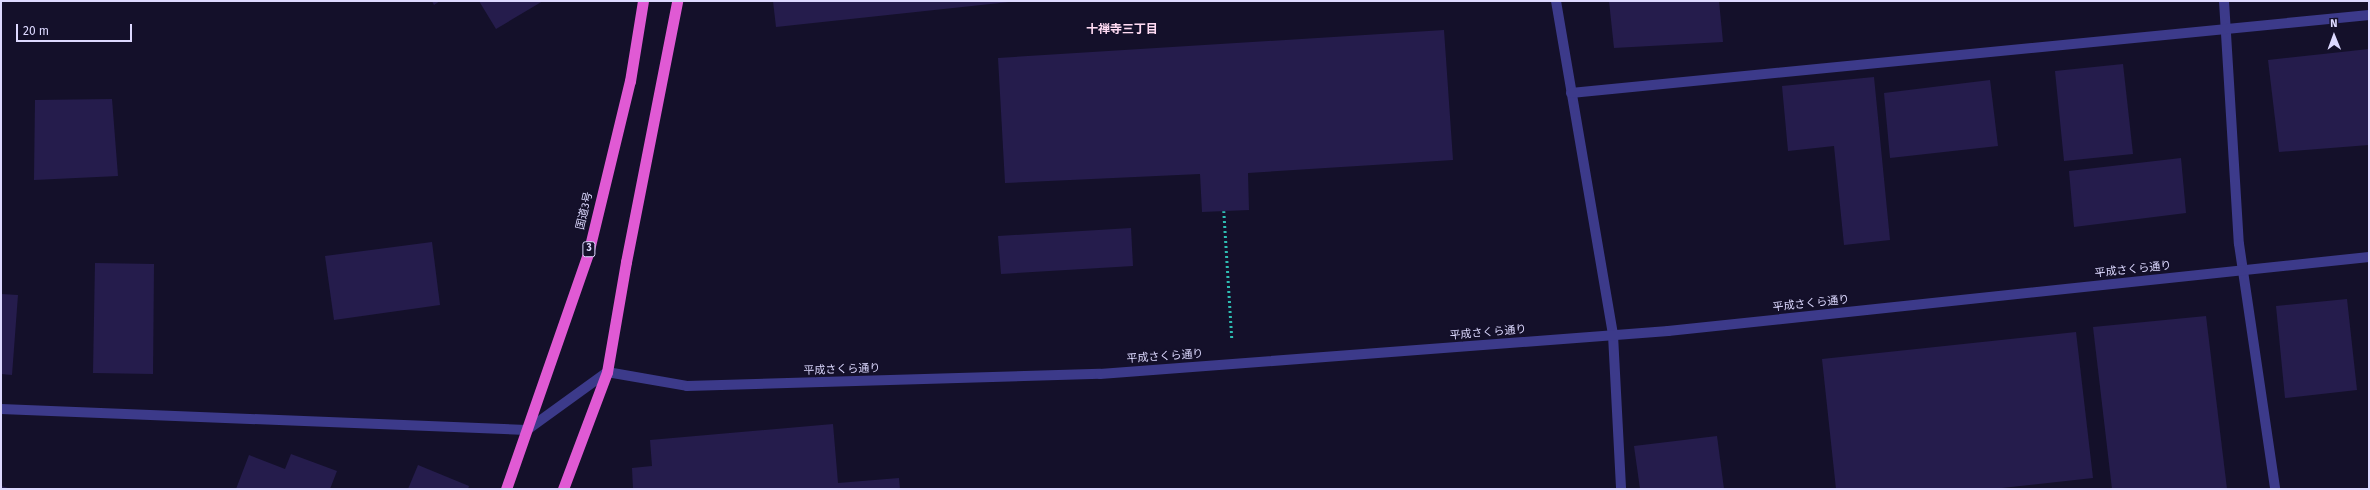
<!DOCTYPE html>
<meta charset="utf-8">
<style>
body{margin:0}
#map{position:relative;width:2370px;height:490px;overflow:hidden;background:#14102a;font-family:"Fira Sans","Noto Sans JP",sans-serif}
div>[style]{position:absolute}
.building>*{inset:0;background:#251c4c}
.path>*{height:2.5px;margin-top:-1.25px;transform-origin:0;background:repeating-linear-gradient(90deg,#2ebeb3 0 2px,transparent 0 5px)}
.minor>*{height:10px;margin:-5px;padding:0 5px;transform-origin:5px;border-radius:5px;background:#3c3a8a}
.tertiary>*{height:10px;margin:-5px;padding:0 5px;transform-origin:5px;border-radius:5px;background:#3c3a8a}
.trunk>*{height:11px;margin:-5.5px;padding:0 5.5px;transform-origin:5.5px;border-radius:5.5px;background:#e05ad4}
span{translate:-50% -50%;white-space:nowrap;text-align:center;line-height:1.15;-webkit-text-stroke:3.5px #14102a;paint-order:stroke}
.shield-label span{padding:1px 3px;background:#14102a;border:1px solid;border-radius:3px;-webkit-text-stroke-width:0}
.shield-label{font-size:10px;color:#ddd9ff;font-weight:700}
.street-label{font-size:11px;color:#ddd9ff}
.neighbourhood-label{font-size:12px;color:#ffdbf3;font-weight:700}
.frame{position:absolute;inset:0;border:2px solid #ddd9ff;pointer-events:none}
.north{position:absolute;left:2314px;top:16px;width:40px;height:40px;-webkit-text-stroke:3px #14102a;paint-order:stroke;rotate:359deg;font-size:11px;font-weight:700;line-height:16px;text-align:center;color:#ddd9ff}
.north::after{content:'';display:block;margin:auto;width:14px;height:18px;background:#ddd9ff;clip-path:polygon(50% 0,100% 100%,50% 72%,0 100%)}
.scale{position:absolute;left:16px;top:24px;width:116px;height:18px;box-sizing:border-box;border:2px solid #ddd9ff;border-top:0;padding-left:5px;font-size:12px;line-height:14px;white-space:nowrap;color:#ddd9ff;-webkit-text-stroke:3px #14102a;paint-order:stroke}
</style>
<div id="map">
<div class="building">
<i style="clip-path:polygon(432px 1px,440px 1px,434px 5px)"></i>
<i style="clip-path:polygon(479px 1px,543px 1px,496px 29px)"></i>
<i style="clip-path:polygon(773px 1px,1008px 1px,1009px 2px,776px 27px)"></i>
<i style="clip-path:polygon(1609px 1px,1719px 1px,1723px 42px,1614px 48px)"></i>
<i style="clip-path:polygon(1444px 30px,1453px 160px,1248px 173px,1249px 210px,1202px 212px,1200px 174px,1005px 183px,998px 58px)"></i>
<i style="clip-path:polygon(2369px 49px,2369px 145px,2279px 152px,2268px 60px)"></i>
<i style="clip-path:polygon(2123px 64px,2133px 154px,2064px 161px,2055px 71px)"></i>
<i style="clip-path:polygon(1874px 77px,1890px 240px,1844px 245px,1834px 146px,1788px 151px,1782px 86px)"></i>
<i style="clip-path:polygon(1990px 80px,1998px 146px,1890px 158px,1884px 93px)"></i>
<i style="clip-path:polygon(112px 99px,118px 176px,34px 180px,35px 100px)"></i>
<i style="clip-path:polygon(2181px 158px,2186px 213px,2074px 227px,2069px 171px)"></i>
<i style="clip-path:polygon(1131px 228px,1133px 266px,1001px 274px,998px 236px)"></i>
<i style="clip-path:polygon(432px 242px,440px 305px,334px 320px,325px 256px)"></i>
<i style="clip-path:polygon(95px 263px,154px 264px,153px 374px,93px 373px)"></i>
<i style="clip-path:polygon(1px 294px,18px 295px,12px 375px,1px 374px)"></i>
<i style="clip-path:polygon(2347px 299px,2357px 390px,2285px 398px,2276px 306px)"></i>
<i style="clip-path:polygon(2206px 316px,2227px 489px,2112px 489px,2093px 327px)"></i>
<i style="clip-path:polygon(2076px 332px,2093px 478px,1993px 489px,1836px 489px,1822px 359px)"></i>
<i style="clip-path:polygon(833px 424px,838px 483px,899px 478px,900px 489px,633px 489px,632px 468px,652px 466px,650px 440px)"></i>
<i style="clip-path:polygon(1717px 436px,1724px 489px,1640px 489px,1634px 446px)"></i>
<i style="clip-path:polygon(291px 454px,337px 471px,330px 489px,236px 489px,249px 455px,285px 469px)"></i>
<i style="clip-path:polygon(418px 465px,469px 486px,468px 489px,408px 489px)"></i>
<i style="clip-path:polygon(2px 486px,11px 489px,1px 489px)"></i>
</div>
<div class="path">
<i style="left:1224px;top:211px;width:128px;rotate:86.4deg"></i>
</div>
<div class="minor">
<i style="left:1556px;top:1px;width:339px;rotate:80.3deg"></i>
<i style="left:1613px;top:335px;width:154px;rotate:87deg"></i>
<i style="left:2224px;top:1px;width:243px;rotate:86.5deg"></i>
<i style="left:2239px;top:244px;width:248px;rotate:81.6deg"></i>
<i style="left:1571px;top:93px;width:802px;rotate:-5.58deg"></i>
</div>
<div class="tertiary">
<i style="left:1px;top:409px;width:526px;rotate:2.29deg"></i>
<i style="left:527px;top:430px;width:99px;rotate:-35.9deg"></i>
<i style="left:607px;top:372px;width:81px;rotate:9.9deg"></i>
<i style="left:687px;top:386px;width:413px;rotate:-1.7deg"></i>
<i style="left:1100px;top:374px;width:570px;rotate:-4.33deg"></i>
<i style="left:1668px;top:331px;width:705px;rotate:-6.03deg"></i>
</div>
<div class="trunk">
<i style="left:506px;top:489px;width:249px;rotate:-70.8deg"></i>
<i style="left:588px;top:254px;width:178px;rotate:-76.4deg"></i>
<i style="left:630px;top:81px;width:81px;rotate:-80.8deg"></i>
<i style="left:563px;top:489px;width:125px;rotate:-69.4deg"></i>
<i style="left:607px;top:372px;width:112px;rotate:-80.2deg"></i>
<i style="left:626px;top:262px;width:266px;rotate:-78.9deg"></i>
</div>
<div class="shield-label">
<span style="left:589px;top:249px">3</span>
</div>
<div class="street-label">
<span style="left:585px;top:211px;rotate:-77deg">国道3号</span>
<span style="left:2133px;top:270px;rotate:-6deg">平成さくら通り</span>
<span style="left:1811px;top:304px;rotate:-6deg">平成さくら通り</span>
<span style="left:1488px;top:333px;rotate:-5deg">平成さくら通り</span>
<span style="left:1165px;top:357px;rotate:-4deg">平成さくら通り</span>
<span style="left:842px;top:370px;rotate:-2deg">平成さくら通り</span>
</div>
<div class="neighbourhood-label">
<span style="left:1122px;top:30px">十禅寺三丁目</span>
</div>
<div class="frame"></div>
<div class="north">N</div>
<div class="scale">20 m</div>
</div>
